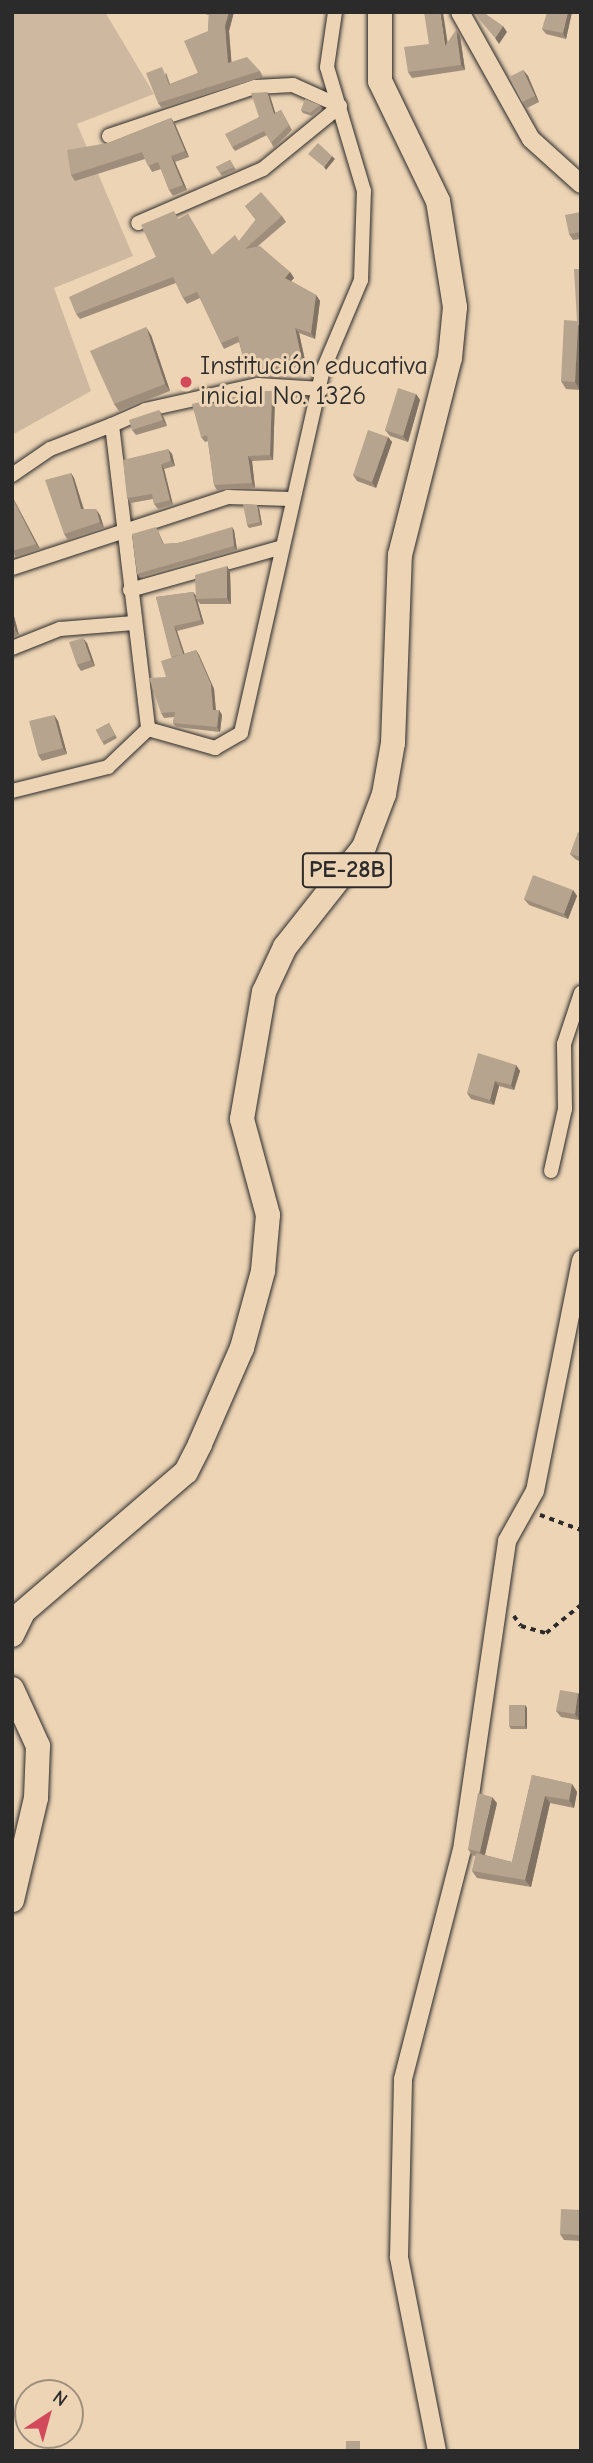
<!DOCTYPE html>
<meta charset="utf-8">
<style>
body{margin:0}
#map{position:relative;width:593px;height:2463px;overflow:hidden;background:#edd4b5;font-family:"Comic Neue",sans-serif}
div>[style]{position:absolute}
.green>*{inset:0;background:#ceb89f}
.path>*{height:3.5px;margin-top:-1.75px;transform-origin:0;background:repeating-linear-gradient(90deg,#2b2b2b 0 5px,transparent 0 10px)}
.roads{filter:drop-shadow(0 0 2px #2b2b2b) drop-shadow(0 0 2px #2b2b2b)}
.minor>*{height:14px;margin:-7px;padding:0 7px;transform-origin:7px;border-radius:7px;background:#edd4b5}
.tertiary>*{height:18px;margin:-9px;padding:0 9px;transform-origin:9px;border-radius:9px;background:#edd4b5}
.trunk>*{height:24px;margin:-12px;padding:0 12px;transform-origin:12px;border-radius:12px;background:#edd4b5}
.wall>*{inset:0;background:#9d8d7a}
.shaded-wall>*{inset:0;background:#807363}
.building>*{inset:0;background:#b7a48e}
.dots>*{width:19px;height:19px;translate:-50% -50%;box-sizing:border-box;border:4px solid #edd4b5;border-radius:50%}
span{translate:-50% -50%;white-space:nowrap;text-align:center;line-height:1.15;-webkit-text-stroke:6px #edd4b5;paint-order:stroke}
.shield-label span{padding:2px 5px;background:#edd4b5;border:2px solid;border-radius:5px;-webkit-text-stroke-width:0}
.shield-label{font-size:24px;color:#2b2b2b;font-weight:700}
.poi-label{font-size:26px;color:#2b2b2b}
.left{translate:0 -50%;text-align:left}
.frame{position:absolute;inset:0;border:14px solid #2b2b2b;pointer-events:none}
.north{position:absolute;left:14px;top:2379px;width:70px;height:70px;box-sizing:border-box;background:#edd4b5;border:2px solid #9f907e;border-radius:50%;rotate:36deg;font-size:19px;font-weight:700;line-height:28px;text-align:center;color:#2b2b2b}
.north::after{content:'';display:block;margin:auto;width:24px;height:32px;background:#d1495b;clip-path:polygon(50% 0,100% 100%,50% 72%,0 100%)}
</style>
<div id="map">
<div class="green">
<i style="clip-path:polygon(12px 12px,105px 12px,154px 94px,77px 124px,133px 256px,54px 288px,91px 391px,12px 435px)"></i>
</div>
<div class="path">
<i style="left:540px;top:1515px;width:44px;rotate:20.1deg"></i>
<i style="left:514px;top:1616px;width:12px;rotate:55deg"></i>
<i style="left:521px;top:1626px;width:26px;rotate:16deg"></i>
<i style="left:546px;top:1633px;width:45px;rotate:-38.7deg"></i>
</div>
<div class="roads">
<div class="minor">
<i style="left:109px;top:136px;width:154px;rotate:-18.6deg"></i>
<i style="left:255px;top:87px;width:38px;rotate:-3deg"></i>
<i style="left:293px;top:85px;width:51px;rotate:24.1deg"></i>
<i style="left:340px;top:106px;width:99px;rotate:140.7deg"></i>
<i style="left:263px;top:169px;width:136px;rotate:156.6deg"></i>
<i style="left:112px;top:425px;width:36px;rotate:-24deg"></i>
<i style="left:145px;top:410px;width:116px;rotate:-12.5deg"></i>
<i style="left:258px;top:385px;width:64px;rotate:3.6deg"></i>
<i style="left:12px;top:475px;width:46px;rotate:-34.4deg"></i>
<i style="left:50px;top:449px;width:66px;rotate:-21.2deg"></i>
<i style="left:112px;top:425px;width:306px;rotate:83.2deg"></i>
<i style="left:148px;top:729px;width:70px;rotate:15.8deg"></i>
<i style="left:215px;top:748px;width:30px;rotate:-30deg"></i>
<i style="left:241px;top:733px;width:372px;rotate:-77.3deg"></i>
<i style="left:323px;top:370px;width:98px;rotate:-67.1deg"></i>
<i style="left:361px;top:280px;width:89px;rotate:-88.1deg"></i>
<i style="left:364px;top:191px;width:129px;rotate:-106.6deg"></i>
<i style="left:327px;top:67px;width:56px;rotate:-81.7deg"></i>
<i style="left:12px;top:568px;width:227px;rotate:-18.2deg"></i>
<i style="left:228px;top:497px;width:62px;rotate:1.8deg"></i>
<i style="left:130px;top:590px;width:155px;rotate:-15.7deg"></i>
<i style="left:12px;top:648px;width:52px;rotate:-21.6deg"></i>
<i style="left:60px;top:629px;width:74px;rotate:-4.6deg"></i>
<i style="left:12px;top:791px;width:99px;rotate:-14deg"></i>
<i style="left:108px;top:767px;width:55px;rotate:-43.5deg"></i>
<i style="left:551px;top:1171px;width:64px;rotate:-77.3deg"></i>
<i style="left:565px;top:1109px;width:65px;rotate:-90.9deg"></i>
<i style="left:564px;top:1044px;width:54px;rotate:-71.6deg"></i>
</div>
<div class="tertiary">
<i style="left:460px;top:12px;width:145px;rotate:60.8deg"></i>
<i style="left:531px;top:139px;width:67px;rotate:42deg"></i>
<i style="left:437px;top:2451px;width:198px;rotate:-101.1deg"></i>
<i style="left:399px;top:2257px;width:178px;rotate:-88.7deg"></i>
<i style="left:403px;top:2079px;width:236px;rotate:-75.6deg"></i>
<i style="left:462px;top:1850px;width:312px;rotate:-81.7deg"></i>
<i style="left:507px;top:1541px;width:57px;rotate:-60.8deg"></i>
<i style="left:535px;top:1491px;width:236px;rotate:-78.7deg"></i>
</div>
<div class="trunk">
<i style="left:12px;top:1635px;width:25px;rotate:-64deg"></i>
<i style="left:23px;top:1612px;width:215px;rotate:-40.7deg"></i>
<i style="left:186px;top:1472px;width:31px;rotate:-63deg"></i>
<i style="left:200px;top:1444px;width:105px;rotate:-66.4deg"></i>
<i style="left:242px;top:1348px;width:80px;rotate:-74.7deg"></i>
<i style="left:263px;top:1271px;width:56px;rotate:-84.9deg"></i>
<i style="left:268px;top:1215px;width:99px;rotate:-105.2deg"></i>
<i style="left:242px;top:1119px;width:129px;rotate:-80.2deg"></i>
<i style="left:264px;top:992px;width:50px;rotate:-65deg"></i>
<i style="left:285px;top:947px;width:127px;rotate:-51.7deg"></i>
<i style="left:364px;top:847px;width:57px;rotate:-69.3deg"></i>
<i style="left:384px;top:794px;width:52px;rotate:-80deg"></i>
<i style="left:393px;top:743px;width:188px;rotate:-87.9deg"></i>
<i style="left:400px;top:555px;width:203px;rotate:-75.8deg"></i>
<i style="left:450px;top:358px;width:51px;rotate:-84.4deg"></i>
<i style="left:455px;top:307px;width:107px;rotate:-99.1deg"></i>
<i style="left:438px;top:201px;width:133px;rotate:-115.8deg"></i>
<i style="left:380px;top:81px;width:69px;rotate:-90deg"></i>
<i style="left:12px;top:1689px;width:63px;rotate:65.5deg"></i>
<i style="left:38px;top:1746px;width:52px;rotate:92.2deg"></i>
<i style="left:36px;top:1798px;width:105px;rotate:103.2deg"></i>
</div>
</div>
<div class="wall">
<i style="clip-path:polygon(204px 12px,234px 12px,229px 31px,231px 62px,260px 71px,263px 77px,162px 108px,158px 103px,166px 72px,170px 84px,198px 73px,208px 31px,209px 15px,205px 14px)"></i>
<i style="clip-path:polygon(572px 12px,566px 39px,546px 34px,542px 29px)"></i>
<i style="clip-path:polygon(460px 36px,465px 70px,412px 78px,408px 72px,448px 43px)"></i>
<i style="clip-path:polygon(523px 70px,528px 76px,539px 102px,527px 108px,522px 102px)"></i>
<i style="clip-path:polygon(270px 96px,275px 113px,281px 110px,292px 130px,274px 148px,267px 135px,235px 151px,232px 147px,259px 117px)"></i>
<i style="clip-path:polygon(320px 105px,322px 108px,312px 116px,303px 113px,301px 110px)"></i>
<i style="clip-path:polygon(171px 118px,175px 124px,189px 157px,175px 162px,187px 190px,173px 196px,169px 190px,161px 169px,152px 172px,145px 159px,75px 181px,71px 175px,108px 143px)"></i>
<i style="clip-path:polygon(230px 160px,236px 170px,222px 176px,216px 167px)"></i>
<i style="clip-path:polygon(245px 206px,282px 216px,286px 222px,258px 246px,290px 272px,294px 278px,291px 281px,316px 295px,320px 301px,315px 339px,299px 333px,306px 365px,251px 377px,247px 371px,239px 342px,224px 349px,221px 343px,200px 298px,187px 304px,183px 298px,176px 283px,80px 319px,76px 314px,156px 257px,179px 219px,188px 214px,212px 255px,239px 241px,256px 220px)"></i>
<i style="clip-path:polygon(581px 212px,581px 239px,573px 240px,569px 234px)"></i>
<i style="clip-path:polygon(581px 269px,581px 378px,580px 390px,566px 389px,561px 381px,577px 321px)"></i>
<i style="clip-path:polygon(151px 335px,170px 391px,119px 411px,114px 404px)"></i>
<i style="clip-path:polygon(272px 391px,275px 396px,273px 460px,252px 461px,255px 488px,217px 490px,214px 485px,208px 441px,205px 442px,201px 437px,212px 405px)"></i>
<i style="clip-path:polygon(416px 394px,420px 400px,408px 442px,390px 436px,385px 430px)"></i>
<i style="clip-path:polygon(163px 416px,167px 426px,136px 435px,132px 430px)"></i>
<i style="clip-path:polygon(388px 437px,392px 442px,376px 488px,357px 481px,353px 475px)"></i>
<i style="clip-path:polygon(172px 454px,175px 466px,164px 469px,173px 505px,158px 509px,154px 504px,153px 499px,131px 503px,127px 498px)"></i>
<i style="clip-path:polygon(71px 473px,74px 478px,84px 509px,100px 515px,104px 528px,68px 540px,64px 534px)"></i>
<i style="clip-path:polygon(12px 496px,40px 549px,16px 557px,12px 552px)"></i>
<i style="clip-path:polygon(259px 508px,262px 525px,249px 528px,247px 525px)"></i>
<i style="clip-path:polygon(234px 530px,237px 550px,140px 577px,137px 574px,158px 531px,164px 544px,178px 543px)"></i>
<i style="clip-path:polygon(227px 566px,230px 572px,231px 604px,200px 604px,197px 600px,204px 624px,177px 631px,184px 654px,196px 650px,199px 655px,214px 689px,216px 710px,219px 710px,222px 715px,220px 732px,176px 727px,173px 723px,174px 717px,164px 718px,161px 713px,166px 677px,172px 658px,156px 597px,193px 592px,196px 596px)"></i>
<i style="clip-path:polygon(12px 609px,19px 635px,12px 637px)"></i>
<i style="clip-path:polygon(87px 643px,95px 666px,81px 671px,77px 665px)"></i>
<i style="clip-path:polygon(54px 715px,58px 721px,67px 754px,42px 761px,38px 755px)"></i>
<i style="clip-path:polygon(109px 723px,117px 738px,104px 745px,96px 730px)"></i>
<i style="clip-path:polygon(581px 834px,581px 862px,575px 859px,570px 854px)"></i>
<i style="clip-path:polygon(573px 890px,577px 896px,568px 919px,529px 905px,524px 899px)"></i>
<i style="clip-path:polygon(516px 1065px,520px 1071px,514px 1090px,499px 1086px,494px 1105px,471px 1099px,467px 1093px)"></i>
<i style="clip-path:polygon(578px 1693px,581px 1697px,579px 1720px,561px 1717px,556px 1711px)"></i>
<i style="clip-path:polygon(525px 1705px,527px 1708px,527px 1729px,511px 1729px,509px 1726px)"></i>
<i style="clip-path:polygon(532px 1775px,572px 1784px,577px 1792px,574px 1808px,550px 1803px,531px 1887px,477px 1878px,472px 1871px,476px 1856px,472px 1855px,468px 1849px,497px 1803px,485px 1855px,512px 1862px)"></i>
<i style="clip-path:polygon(581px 2210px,581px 2241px,564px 2240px,560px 2234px)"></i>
</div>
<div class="shaded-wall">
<i style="clip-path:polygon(229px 12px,234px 12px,229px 31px,232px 68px,228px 63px,225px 26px)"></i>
<i style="clip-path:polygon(440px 12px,443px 12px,449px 52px,445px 46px)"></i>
<i style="clip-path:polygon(568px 12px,572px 12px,566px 39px,563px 33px)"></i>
<i style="clip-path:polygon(503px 26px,507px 32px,499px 44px,495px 38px)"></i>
<i style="clip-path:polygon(456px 30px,460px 36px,465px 70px,461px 65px)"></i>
<i style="clip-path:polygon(523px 70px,528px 76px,539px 102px,535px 96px)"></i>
<i style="clip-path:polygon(267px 92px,270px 96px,277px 118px,274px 114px)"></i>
<i style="clip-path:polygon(171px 118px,175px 124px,189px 157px,185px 151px)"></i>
<i style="clip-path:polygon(171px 156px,175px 162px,187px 190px,183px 185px)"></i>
<i style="clip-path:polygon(332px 156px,335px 159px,326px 170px,324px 167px)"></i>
<i style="clip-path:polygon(290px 272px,294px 278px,289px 283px,285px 278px)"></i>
<i style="clip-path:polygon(316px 295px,320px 301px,315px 339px,311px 333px)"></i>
<i style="clip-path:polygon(578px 325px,581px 329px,580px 390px,575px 382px)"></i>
<i style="clip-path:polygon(146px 327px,151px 335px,170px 391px,165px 384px)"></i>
<i style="clip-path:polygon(295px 328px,299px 333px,306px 365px,302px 360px)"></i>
<i style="clip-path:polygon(272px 391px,275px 396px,273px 460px,270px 455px)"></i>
<i style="clip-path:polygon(416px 394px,420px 400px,408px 442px,403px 436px)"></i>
<i style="clip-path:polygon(159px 410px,163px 416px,167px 426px,163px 420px)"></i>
<i style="clip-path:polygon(388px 437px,392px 442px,376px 488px,372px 482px)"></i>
<i style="clip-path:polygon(168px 449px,172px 454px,175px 466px,171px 461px)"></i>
<i style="clip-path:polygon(248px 456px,252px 461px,255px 488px,252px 483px)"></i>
<i style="clip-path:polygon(161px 464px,164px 469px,173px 505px,170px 500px)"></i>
<i style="clip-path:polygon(71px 473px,74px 478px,85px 515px,81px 509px)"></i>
<i style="clip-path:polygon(12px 496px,40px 549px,36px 544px)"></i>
<i style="clip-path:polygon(257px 505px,259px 508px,262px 525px,260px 522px)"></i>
<i style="clip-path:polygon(96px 509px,100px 515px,104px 528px,100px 522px)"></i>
<i style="clip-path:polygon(232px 527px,234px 530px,237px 550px,234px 546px)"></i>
<i style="clip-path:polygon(227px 566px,230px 572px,231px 604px,227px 598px)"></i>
<i style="clip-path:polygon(193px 592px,196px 596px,204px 624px,201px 620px)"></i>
<i style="clip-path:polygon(12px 609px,19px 635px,15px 630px,12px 618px)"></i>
<i style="clip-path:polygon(174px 626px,177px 631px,186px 658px,183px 654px)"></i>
<i style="clip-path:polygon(83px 638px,87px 643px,95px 666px,91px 660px)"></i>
<i style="clip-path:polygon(196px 650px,199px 655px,214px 689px,216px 714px,213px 710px)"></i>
<i style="clip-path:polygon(219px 710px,222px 715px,220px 732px,217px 727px)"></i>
<i style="clip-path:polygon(54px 715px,58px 721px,67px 754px,63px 748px)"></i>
<i style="clip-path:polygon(573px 890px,577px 896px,568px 919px,564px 914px)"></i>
<i style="clip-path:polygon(516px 1065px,520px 1071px,514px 1090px,511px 1085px)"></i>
<i style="clip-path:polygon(495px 1081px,499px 1086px,494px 1105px,490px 1100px)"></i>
<i style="clip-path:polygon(578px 1693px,581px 1697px,579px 1720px,575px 1714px)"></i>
<i style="clip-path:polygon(525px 1705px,527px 1708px,527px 1729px,525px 1726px)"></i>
<i style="clip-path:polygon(572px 1784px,577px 1792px,574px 1808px,569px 1800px)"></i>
<i style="clip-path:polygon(545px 1796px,550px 1803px,531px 1887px,525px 1880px)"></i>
<i style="clip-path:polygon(492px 1797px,497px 1803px,484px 1858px,480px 1852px)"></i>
</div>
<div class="building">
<i style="clip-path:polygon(209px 12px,229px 12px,225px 26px,228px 63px,247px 57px,260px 71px,158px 103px,146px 73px,162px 67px,169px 85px,198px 73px,184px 41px,208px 31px)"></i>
<i style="clip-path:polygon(424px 12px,440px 12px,445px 46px,456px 30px,461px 65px,408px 72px,404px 47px,429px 44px)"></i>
<i style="clip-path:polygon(473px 12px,483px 12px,503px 26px,495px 38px)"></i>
<i style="clip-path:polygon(547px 12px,568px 12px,563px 33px,542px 29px)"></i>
<i style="clip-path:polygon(523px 70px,535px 96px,522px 102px,509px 77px)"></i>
<i style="clip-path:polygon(267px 92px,274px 114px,281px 110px,289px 125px,271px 143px,264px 131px,232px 147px,225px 134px,259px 117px,251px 93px)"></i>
<i style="clip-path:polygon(305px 99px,320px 105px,310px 113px,301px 110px)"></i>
<i style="clip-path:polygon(171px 118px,185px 151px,171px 156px,183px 185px,169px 190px,158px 162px,148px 166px,142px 152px,71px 175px,67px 150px,108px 143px)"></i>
<i style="clip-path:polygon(318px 143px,332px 156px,324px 167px,308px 154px)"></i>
<i style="clip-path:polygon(230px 160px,234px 167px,220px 173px,216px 167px)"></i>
<i style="clip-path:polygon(261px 192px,282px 216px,245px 249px,260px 246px,290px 272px,285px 278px,316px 295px,311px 333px,295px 328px,302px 360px,247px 371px,238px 336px,221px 343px,197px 292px,183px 298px,173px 277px,76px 314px,69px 297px,156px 257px,141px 225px,174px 211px,179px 220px,188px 214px,212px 255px,235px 235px,239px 241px,256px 219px,245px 206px)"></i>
<i style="clip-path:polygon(581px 212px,581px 232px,569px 234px,565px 215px)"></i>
<i style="clip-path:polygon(574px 269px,581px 269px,581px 325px,578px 325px,575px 382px,561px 381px,564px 320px,577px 321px)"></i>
<i style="clip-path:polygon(146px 327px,165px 384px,114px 404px,90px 351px)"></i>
<i style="clip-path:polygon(398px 388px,416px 394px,403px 436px,385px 430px)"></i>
<i style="clip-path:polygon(250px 391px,272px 391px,270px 455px,248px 456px,252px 483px,214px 485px,207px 435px,201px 437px,192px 404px,209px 400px,210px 405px)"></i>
<i style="clip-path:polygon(159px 410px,163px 420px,132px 430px,129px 420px)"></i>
<i style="clip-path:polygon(368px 430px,388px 437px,372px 482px,353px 475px)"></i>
<i style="clip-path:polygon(168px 449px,171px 461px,161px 464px,170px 500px,154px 504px,152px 494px,127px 498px,123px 460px)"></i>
<i style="clip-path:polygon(71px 473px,81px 509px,96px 509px,100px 522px,64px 534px,45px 480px)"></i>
<i style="clip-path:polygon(12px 498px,36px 544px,12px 551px)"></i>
<i style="clip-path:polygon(243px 504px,257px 505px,260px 522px,247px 525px)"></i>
<i style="clip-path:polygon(156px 527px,163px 544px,178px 543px,232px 527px,234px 546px,137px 574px,132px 534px)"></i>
<i style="clip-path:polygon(227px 566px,227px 598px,196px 599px,195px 575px)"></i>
<i style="clip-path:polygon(193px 592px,201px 620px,174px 626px,183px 654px,171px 657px,156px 597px)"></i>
<i style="clip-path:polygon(12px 618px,15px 630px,12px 630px)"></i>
<i style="clip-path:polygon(83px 638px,91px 660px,77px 665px,69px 642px)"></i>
<i style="clip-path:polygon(196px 650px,211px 684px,213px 710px,219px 710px,217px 727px,173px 723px,175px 712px,161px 713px,149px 678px,166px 677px,161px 661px)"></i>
<i style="clip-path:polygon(54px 715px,63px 748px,38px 755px,29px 721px)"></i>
<i style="clip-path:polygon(109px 723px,115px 735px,102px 742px,96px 730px)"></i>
<i style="clip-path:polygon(578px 832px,581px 834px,581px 857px,570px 854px)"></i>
<i style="clip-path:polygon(533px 875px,573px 890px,564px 914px,524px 899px)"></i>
<i style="clip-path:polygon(478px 1053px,516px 1065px,511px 1085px,495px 1081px,490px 1100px,467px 1093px)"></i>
<i style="clip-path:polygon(560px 1690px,578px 1693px,575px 1714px,556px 1711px)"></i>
<i style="clip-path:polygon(509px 1705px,525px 1705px,525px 1726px,509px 1726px)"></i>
<i style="clip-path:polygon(532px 1775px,572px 1784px,569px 1800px,545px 1796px,525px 1880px,472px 1871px,476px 1853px,512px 1862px)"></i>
<i style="clip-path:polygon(478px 1793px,492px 1797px,480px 1852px,468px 1849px)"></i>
<i style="clip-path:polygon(561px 2209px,581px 2210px,580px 2235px,560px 2234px)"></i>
<i style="clip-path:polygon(346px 2441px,360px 2441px,360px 2451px,346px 2451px)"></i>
</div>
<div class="dots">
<i style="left:186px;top:382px;background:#d1495b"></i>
</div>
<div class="shield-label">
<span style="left:347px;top:870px">PE-28B</span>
</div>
<div class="poi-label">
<span class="left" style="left:200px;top:382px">Institución educativa<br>inicial No. 1326</span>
</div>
<div class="frame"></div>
<div class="north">N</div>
</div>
